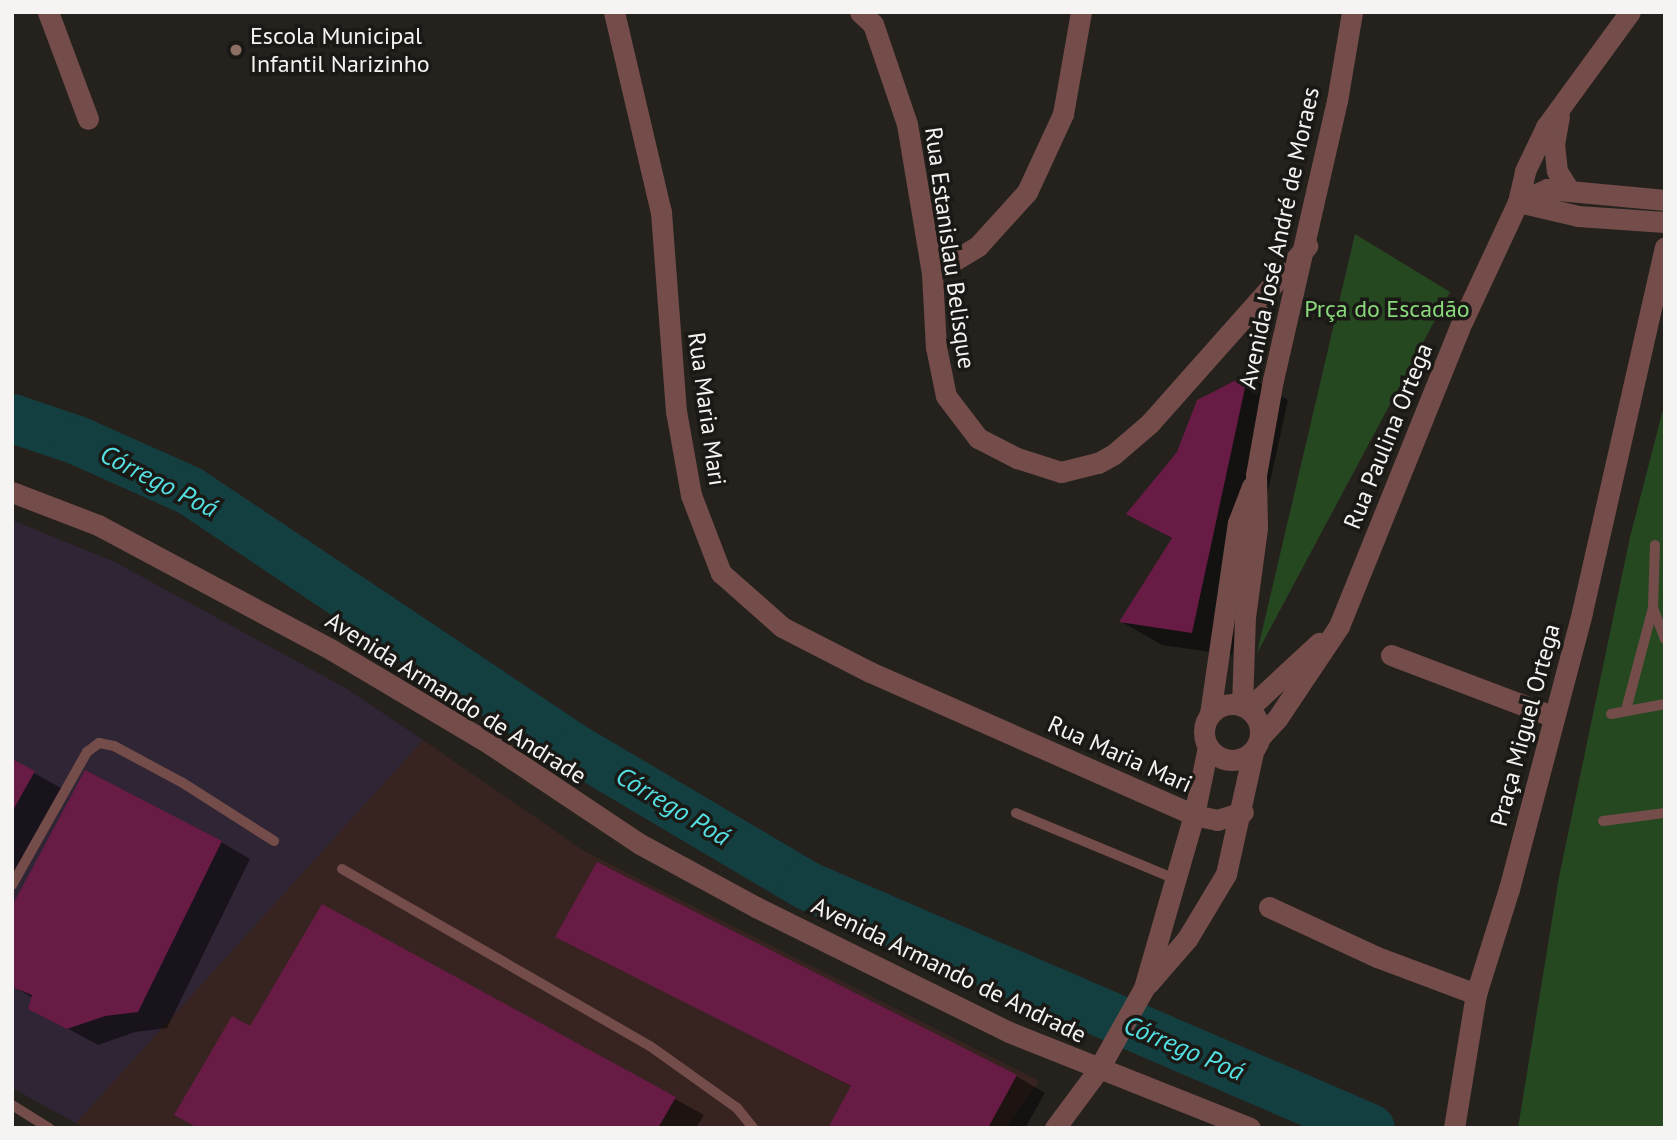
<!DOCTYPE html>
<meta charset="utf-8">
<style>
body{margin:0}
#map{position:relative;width:1677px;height:1140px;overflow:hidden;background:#25221e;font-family:"PT Sans",sans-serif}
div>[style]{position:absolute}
.commercial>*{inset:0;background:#372421}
.industrial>*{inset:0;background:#302534}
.green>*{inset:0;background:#264821}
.shadow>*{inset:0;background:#0007}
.river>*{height:49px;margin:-24.5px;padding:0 24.5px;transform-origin:24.5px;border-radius:24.5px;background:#143f41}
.building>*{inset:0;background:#671b45}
.service>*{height:10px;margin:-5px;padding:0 5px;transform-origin:5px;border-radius:5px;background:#744d4a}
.minor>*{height:21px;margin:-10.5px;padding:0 10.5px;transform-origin:10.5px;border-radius:10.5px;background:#744d4a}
.tertiary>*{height:21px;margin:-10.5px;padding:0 10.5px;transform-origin:10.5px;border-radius:10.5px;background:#744d4a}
.tertiary>.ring{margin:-10.5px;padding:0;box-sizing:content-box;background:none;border:21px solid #744d4a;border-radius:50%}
.dots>*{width:19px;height:19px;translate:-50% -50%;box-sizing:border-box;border:4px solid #1b1915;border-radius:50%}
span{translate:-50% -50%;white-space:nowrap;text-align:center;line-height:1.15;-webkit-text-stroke:7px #1b1915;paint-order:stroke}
.poi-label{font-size:24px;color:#f6f4f2}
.left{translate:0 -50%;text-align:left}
.street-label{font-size:24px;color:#f6f4f2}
.park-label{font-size:24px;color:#8ad97d}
.water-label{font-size:26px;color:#54dfe3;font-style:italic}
.frame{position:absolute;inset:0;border:14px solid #f6f4f2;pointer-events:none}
</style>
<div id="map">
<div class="commercial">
<i style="clip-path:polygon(423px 740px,584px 851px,1039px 1081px,1006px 1128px,84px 1128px,76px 1123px)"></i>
</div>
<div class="industrial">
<i style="clip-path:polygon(12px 520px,115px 562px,347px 689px,423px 740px,76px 1123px,12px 1088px)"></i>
</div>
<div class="green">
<i style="clip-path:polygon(1355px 234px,1450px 292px,1257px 653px)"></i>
<i style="clip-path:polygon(1665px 402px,1665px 1128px,1518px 1128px,1559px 877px,1630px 537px)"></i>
</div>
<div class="shadow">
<i style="clip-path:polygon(1248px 376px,1288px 400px,1232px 655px,1162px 645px,1122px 622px,1173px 539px,1129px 514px,1178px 453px,1199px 401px)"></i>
<i style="clip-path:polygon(12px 761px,63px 789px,12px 879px)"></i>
<i style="clip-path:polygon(221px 842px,250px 859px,167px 1028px,135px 1032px,98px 1045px,30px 1008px,33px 998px,12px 986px)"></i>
<i style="clip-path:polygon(322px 906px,675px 1099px,704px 1115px,696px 1128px,200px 1128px,250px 1028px)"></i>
<i style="clip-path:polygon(558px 937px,1016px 1076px,1045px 1093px,1025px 1128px,830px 1128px,852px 1087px)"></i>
</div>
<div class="river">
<i style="left:12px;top:418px;width:69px;rotate:18.7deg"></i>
<i style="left:77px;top:440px;width:123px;rotate:24.1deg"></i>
<i style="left:189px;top:490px;width:468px;rotate:33.8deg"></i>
<i style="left:578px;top:750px;width:265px;rotate:30.6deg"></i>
<i style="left:806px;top:885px;width:614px;rotate:23.31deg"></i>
</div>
<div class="building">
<i style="clip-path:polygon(1248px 374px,1192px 633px,1119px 622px,1172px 538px,1126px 514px,1177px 452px,1197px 400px)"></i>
<i style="clip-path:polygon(12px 759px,35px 771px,12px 812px)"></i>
<i style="clip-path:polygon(85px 770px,222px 841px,138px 1012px,105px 1016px,67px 1029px,28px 1009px,32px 995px,12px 987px,12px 906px)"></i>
<i style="clip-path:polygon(597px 862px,1017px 1075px,988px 1128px,828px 1128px,851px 1086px,555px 937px)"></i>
<i style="clip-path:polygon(322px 904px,676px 1097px,658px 1128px,198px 1128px,174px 1115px,232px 1016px,250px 1026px)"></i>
</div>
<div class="service">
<i style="left:1653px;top:608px;width:63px;rotate:-88.2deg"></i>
<i style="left:1626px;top:710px;width:106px;rotate:-75.2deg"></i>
<i style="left:1653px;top:608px;width:33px;rotate:69deg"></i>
<i style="left:1611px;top:714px;width:55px;rotate:-10.5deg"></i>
<i style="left:1016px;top:813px;width:172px;rotate:22.5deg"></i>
<i style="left:1603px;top:821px;width:63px;rotate:-7.4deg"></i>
<i style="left:342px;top:869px;width:355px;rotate:29.9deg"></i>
<i style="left:650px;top:1046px;width:107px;rotate:35.5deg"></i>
<i style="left:737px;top:1108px;width:26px;rotate:51deg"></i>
<i style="left:12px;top:885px;width:153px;rotate:-60.6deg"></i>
<i style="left:87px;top:752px;width:15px;rotate:-37deg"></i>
<i style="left:99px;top:743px;width:15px;rotate:11deg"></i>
<i style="left:114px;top:746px;width:78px;rotate:28.2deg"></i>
<i style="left:183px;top:783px;width:108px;rotate:32.5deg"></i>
<i style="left:12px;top:1105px;width:44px;rotate:31.9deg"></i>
</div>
<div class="minor">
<i style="left:48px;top:12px;width:114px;rotate:69.5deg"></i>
<i style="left:614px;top:12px;width:205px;rotate:76.8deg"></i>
<i style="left:661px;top:212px;width:200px;rotate:85.7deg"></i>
<i style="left:676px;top:411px;width:85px;rotate:79.9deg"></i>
<i style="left:691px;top:495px;width:84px;rotate:69deg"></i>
<i style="left:721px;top:573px;width:81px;rotate:41.5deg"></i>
<i style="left:782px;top:627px;width:99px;rotate:27.1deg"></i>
<i style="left:870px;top:672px;width:354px;rotate:23.8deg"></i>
<i style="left:860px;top:12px;width:18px;rotate:43deg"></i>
<i style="left:873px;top:24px;width:106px;rotate:71.2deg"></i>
<i style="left:907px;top:124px;width:152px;rotate:80.5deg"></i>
<i style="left:932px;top:274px;width:73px;rotate:86.9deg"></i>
<i style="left:936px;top:347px;width:50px;rotate:78.5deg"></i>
<i style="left:946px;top:396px;width:53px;rotate:52.7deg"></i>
<i style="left:978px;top:438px;width:44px;rotate:27.1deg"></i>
<i style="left:1017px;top:458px;width:46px;rotate:17.7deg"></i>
<i style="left:1061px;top:472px;width:38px;rotate:-14deg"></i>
<i style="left:1098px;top:463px;width:18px;rotate:-29deg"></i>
<i style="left:1114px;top:454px;width:48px;rotate:-40.7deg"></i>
<i style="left:1150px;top:423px;width:237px;rotate:-48.4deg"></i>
<i style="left:1559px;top:116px;width:27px;rotate:100deg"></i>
<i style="left:1554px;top:143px;width:28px;rotate:84deg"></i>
<i style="left:1557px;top:171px;width:22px;rotate:58deg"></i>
<i style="left:1518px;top:202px;width:32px;rotate:-77deg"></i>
<i style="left:1525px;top:171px;width:49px;rotate:-64.5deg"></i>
<i style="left:1546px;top:127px;width:142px;rotate:-53.9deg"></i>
<i style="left:932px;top:274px;width:54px;rotate:-31.3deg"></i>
<i style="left:978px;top:246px;width:73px;rotate:-47.8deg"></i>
<i style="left:1027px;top:192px;width:86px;rotate:-65.2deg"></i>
<i style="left:1063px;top:114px;width:104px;rotate:-80deg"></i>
<i style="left:1391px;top:655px;width:172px;rotate:20.8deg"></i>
<i style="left:1269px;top:907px;width:119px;rotate:24.8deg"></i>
<i style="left:1377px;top:957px;width:106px;rotate:20.5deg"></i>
<i style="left:1476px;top:994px;width:110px;rotate:-72.6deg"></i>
<i style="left:1509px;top:889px;width:286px;rotate:-75.2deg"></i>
<i style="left:1582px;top:612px;width:374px;rotate:-77.2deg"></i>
<i style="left:1454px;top:1128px;width:136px;rotate:-80.7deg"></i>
</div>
<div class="tertiary">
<i style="left:1518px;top:202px;width:62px;rotate:13.1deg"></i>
<i style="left:1578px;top:216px;width:87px;rotate:3.9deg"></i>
<i style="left:12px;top:492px;width:92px;rotate:21deg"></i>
<i style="left:98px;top:525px;width:265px;rotate:28.1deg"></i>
<i style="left:332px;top:650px;width:184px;rotate:30.7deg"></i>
<i style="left:490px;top:744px;width:180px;rotate:33.7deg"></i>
<i style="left:640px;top:844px;width:132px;rotate:28.5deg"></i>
<i style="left:756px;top:907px;width:282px;rotate:26.3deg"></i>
<i style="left:1009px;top:1032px;width:259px;rotate:21.7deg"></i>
<i class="ring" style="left:1204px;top:704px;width:35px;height:35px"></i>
<i style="left:1242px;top:706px;width:89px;rotate:-88.1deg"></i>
<i style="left:1245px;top:617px;width:90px;rotate:-82.3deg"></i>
<i style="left:1257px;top:528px;width:53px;rotate:-91.1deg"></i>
<i style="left:1256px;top:475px;width:97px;rotate:-79.9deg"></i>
<i style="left:1273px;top:380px;width:286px;rotate:-77.1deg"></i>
<i style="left:1337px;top:101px;width:90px;rotate:-80.4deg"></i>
<i style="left:1249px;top:708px;width:96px;rotate:-42.9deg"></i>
<i style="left:1210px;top:714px;width:193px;rotate:-81.7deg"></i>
<i style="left:1238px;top:523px;width:39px;rotate:-69deg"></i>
<i style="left:1261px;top:736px;width:23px;rotate:-47deg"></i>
<i style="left:1277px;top:719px;width:112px;rotate:-56.3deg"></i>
<i style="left:1339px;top:626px;width:328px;rotate:-68deg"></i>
<i style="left:1462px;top:322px;width:132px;rotate:-65deg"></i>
<i style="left:1518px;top:202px;width:32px;rotate:-24deg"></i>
<i style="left:1547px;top:189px;width:119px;rotate:5.3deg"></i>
<i style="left:1194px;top:815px;width:24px;rotate:12deg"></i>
<i style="left:1217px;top:820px;width:27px;rotate:-17deg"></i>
<i style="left:1148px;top:984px;width:60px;rotate:-49.1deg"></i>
<i style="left:1187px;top:939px;width:76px;rotate:-59deg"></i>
<i style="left:1226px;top:874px;width:125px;rotate:-77.5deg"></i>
<i style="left:1055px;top:1128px;width:72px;rotate:-53.4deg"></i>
<i style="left:1098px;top:1070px;width:94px;rotate:-60.7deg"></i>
<i style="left:1144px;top:988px;width:180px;rotate:-73.9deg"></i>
<i style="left:1194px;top:815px;width:69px;rotate:-78.4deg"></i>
</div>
<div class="dots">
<i style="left:236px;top:50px;background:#8d6e63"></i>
</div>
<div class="poi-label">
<span class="left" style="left:250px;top:50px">Escola Municipal<br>Infantil Narizinho</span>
</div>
<div class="street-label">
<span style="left:1279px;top:238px;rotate:-78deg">Avenida José André de Moraes</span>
<span style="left:950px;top:248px;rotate:82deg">Rua Estanislau Belisque</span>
<span style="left:707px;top:409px;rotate:82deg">Rua Maria Mari</span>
<span style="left:1388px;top:436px;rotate:-68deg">Rua Paulina Ortega</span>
<span style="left:456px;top:698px;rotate:32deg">Avenida Armando de Andrade</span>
<span style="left:1525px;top:725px;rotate:-75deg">Praça Miguel Ortega</span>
<span style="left:1120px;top:754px;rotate:24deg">Rua Maria Mari</span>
<span style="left:949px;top:970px;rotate:26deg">Avenida Armando de Andrade</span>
</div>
<div class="park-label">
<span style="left:1387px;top:309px">Prça do Escadão</span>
</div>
<div class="water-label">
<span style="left:159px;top:481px;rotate:27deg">Córrego Poá</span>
<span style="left:673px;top:806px;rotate:31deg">Córrego Poá</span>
<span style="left:1184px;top:1048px;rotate:23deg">Córrego Poá</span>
</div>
<div class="frame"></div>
</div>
